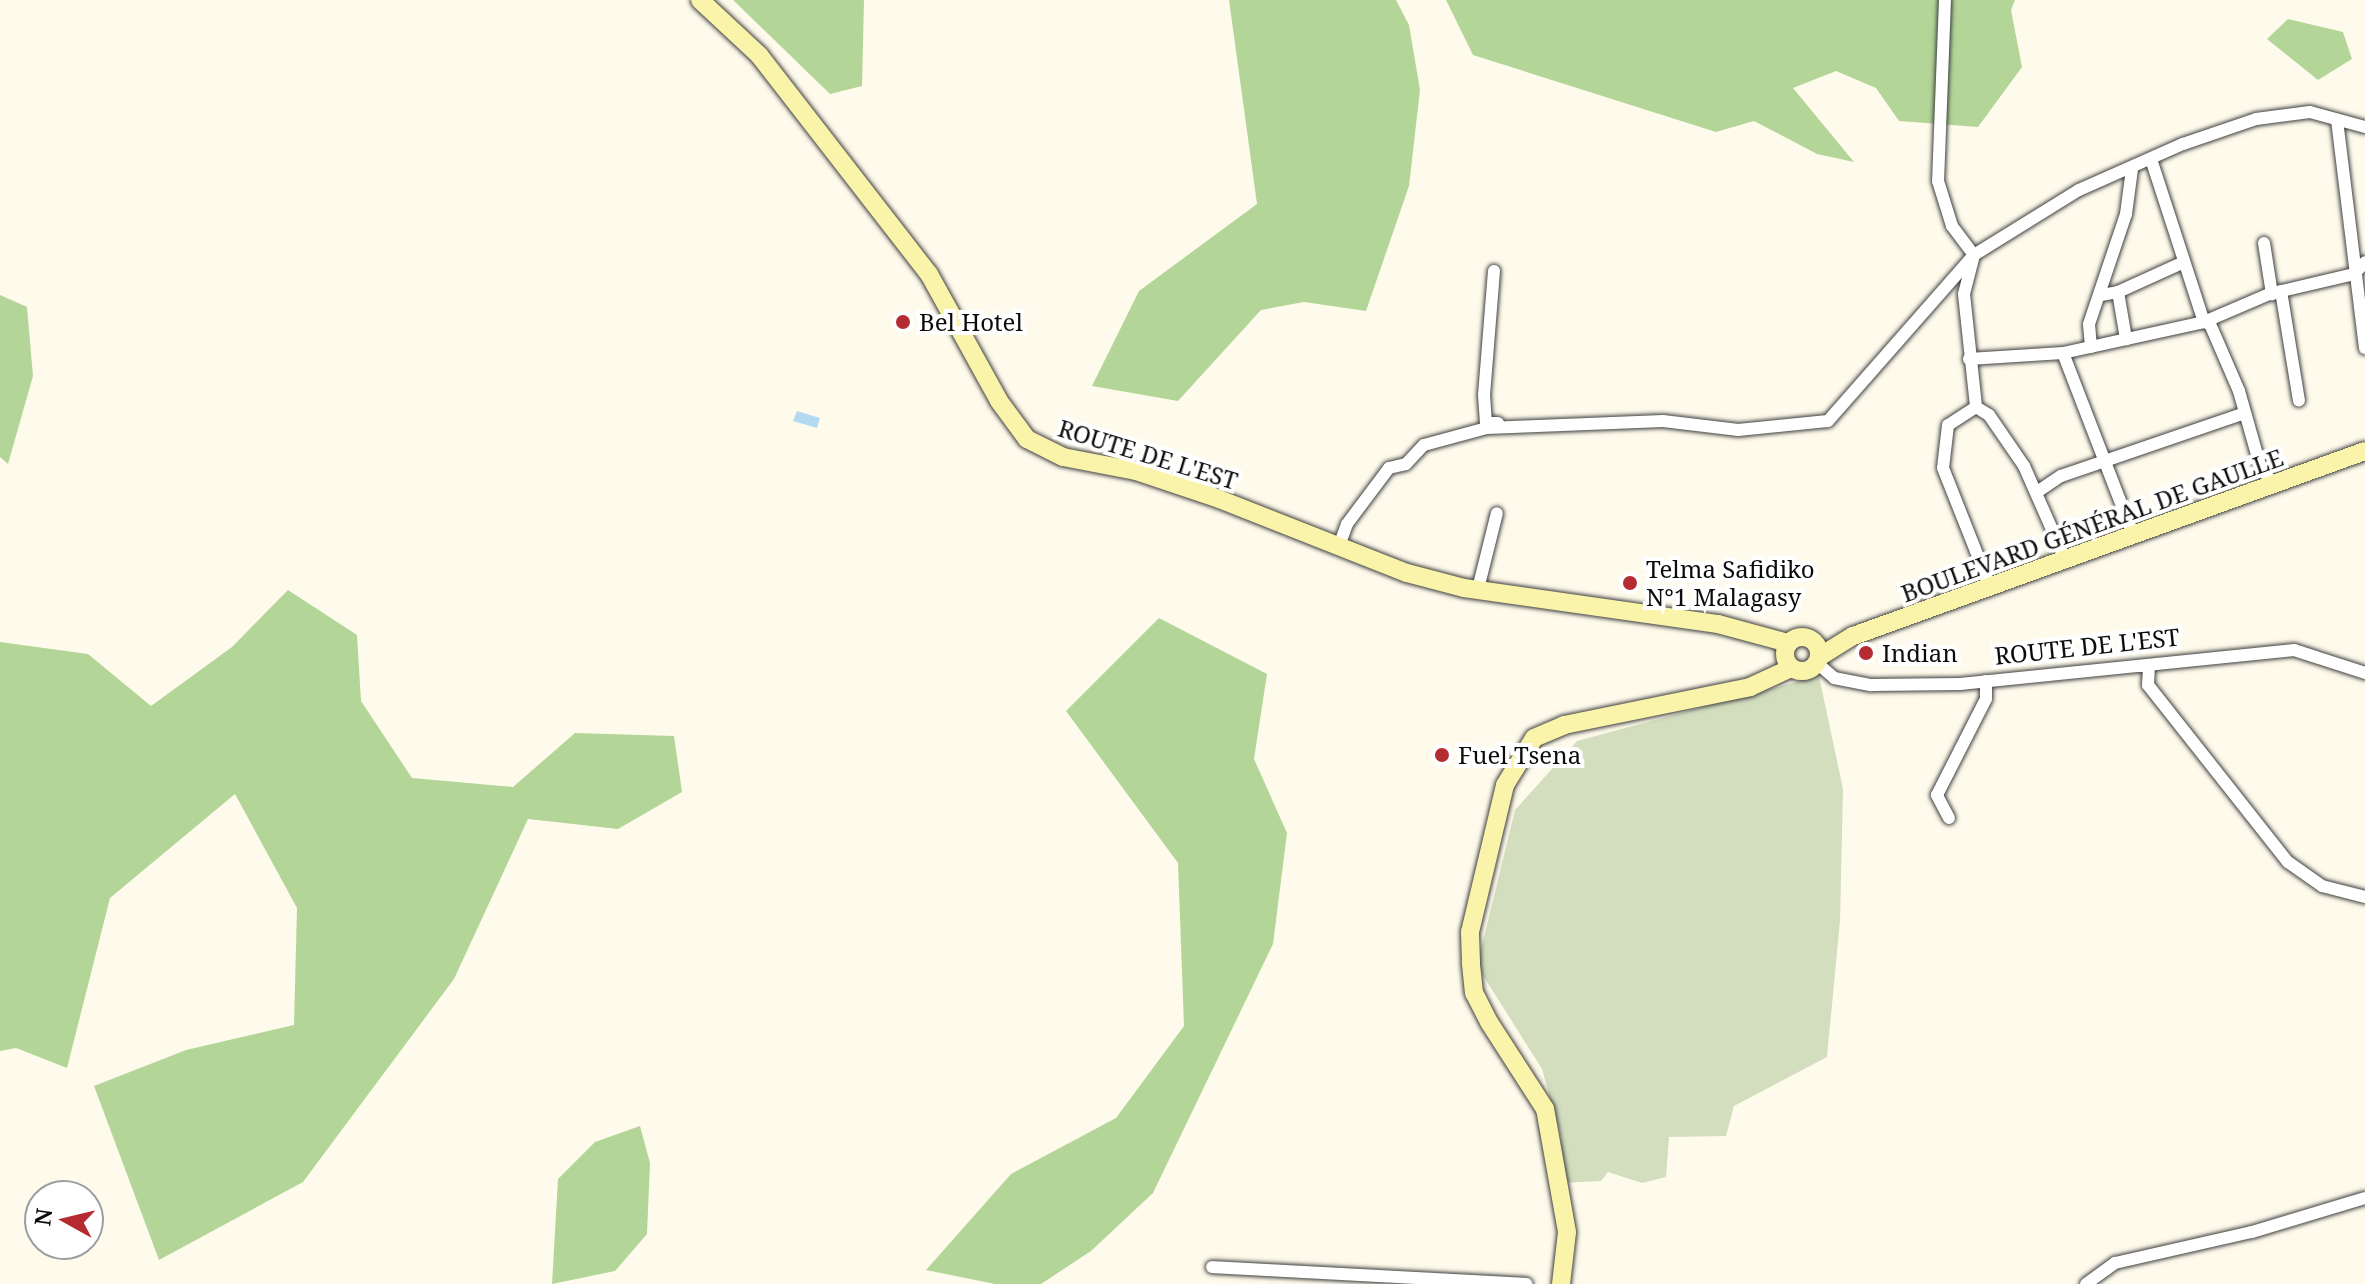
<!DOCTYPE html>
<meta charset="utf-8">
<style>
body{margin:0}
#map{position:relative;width:2365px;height:1284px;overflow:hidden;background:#fefbec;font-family:"Noto Serif",serif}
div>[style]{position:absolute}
.forest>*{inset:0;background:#b3d698}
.cemetery>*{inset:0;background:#d3debf}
.water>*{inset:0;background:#b4daf2}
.roads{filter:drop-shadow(0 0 2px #3f3f3f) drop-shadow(0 0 2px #3f3f3f)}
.minor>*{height:12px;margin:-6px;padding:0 6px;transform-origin:6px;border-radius:6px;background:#fff}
.secondary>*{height:18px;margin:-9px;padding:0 9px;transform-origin:9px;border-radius:9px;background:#faf3aa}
.secondary>.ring{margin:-9px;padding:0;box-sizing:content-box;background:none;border:18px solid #faf3aa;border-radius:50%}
.dots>*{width:22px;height:22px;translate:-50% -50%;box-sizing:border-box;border:4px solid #fff;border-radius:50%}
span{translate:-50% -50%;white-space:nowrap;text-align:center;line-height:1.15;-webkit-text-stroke:8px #fff;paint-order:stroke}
.poi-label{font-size:24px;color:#0c0c0c}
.left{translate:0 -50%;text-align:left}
.street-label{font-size:24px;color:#0c0c0c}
.north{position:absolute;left:24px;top:1180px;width:80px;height:80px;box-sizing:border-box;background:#fff;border:2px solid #9e9e9e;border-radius:50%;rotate:278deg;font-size:22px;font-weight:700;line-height:32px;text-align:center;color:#0c0c0c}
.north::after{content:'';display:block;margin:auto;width:28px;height:36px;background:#b42c31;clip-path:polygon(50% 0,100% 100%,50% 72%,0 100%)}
</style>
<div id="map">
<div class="forest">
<i style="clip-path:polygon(733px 0,864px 0,862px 86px,830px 94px)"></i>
<i style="clip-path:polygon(1229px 0,1396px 0,1409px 25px,1420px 90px,1409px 186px,1366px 311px,1304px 302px,1261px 310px,1178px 401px,1092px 386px,1139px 291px,1257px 204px)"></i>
<i style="clip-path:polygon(1446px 0,2015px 0,2011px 10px,2022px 67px,1978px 127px,1899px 121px,1876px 88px,1836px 71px,1793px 88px,1854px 162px,1817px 154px,1754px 121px,1716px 132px,1473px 55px)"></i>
<i style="clip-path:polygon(2288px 19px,2343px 32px,2352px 59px,2318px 80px,2267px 39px)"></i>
<i style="clip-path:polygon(0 295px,27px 307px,33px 376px,8px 464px,0 457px)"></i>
<i style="clip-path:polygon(288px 590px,357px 635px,361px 701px,412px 778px,513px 787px,575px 733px,674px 736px,682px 792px,618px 829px,528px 819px,454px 979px,303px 1182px,159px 1260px,94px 1086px,186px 1050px,294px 1025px,297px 908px,235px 794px,110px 898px,67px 1068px,16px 1048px,0 1051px,0 642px,88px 654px,151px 706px,232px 647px)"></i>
<i style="clip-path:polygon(1159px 618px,1267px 674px,1254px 759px,1287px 833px,1273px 944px,1153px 1193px,1091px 1251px,1041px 1284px,995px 1284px,926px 1270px,1011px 1174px,1116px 1118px,1184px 1026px,1178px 863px,1066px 711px)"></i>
<i style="clip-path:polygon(640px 1126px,650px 1163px,647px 1234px,615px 1271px,552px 1284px,558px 1179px,595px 1142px)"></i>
</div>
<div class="cemetery">
<i style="clip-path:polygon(1819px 676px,1843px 789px,1840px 921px,1827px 1057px,1734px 1106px,1726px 1136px,1669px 1137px,1666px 1177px,1642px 1183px,1608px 1172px,1601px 1181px,1563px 1183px,1561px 1136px,1542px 1069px,1477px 966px,1515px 810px,1577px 741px)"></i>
</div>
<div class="water">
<i style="clip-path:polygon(797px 411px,820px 418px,817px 428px,793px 421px)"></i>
</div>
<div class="roads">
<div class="minor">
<i style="left:1945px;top:0;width:181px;rotate:92.2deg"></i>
<i style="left:1938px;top:181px;width:47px;rotate:72.7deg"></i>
<i style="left:1952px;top:226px;width:36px;rotate:53deg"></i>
<i style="left:1974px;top:255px;width:40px;rotate:104.4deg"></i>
<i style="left:1964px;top:294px;width:114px;rotate:83.9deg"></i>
<i style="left:1976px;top:407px;width:15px;rotate:32deg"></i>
<i style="left:1989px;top:415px;width:62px;rotate:55.5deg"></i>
<i style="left:2024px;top:466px;width:102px;rotate:66.2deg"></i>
<i style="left:2337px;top:120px;width:230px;rotate:83deg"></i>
<i style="left:2151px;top:159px;width:171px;rotate:72deg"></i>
<i style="left:2204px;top:322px;width:6px;rotate:18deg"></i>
<i style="left:2210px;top:324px;width:73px;rotate:66.6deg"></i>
<i style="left:2239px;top:391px;width:77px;rotate:74.2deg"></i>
<i style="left:2260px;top:465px;width:24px;rotate:57deg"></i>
<i style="left:2264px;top:243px;width:52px;rotate:81.1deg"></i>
<i style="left:1494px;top:271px;width:124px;rotate:94.6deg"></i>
<i style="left:1484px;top:395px;width:28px;rotate:86deg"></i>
<i style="left:1486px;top:423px;width:12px"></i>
<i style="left:2281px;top:291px;width:111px;rotate:80.7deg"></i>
<i style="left:2118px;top:292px;width:48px;rotate:80.3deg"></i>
<i style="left:2101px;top:295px;width:17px;rotate:-10deg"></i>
<i style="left:2118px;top:292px;width:72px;rotate:-24.4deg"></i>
<i style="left:2091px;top:347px;width:23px;rotate:-95deg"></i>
<i style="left:2089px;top:324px;width:116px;rotate:-71.4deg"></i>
<i style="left:2126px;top:214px;width:45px;rotate:-82.4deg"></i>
<i style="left:2063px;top:353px;width:144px;rotate:-12.4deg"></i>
<i style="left:2204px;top:322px;width:71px;rotate:-23.3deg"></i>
<i style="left:2269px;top:294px;width:87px;rotate:-13.2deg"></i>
<i style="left:2354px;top:274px;width:16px;rotate:-47deg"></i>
<i style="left:1969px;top:359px;width:94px;rotate:-3.7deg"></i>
<i style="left:2063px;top:353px;width:194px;rotate:68.9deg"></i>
<i style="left:1976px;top:407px;width:33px;rotate:147deg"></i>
<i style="left:1948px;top:425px;width:43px;rotate:96.6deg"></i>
<i style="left:1943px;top:468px;width:130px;rotate:68.4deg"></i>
<i style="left:2037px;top:492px;width:29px;rotate:-34deg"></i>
<i style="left:2061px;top:476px;width:191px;rotate:-18.9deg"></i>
<i style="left:1339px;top:546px;width:23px;rotate:-70deg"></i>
<i style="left:1347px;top:524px;width:70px;rotate:-53.1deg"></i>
<i style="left:1389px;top:468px;width:17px;rotate:-13deg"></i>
<i style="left:1406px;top:464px;width:26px;rotate:-47deg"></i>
<i style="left:1424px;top:445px;width:65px;rotate:-15.1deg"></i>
<i style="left:1487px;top:428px;width:176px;rotate:-2.3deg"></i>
<i style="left:1663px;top:421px;width:76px;rotate:6.8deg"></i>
<i style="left:1738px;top:430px;width:90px;rotate:-5.7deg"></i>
<i style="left:1828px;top:421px;width:221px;rotate:-48.7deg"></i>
<i style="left:1974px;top:255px;width:123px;rotate:-31.8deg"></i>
<i style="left:2079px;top:190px;width:114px;rotate:-23.9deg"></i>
<i style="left:2183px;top:144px;width:77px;rotate:-18.9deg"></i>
<i style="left:2256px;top:119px;width:54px;rotate:-7.4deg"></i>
<i style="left:2310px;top:112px;width:57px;rotate:15.3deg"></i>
<i style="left:1478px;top:589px;width:78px;rotate:-76deg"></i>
<i style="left:1817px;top:663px;width:23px;rotate:41deg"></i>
<i style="left:1834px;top:678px;width:38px;rotate:11deg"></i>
<i style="left:1871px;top:685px;width:89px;rotate:-0.6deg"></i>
<i style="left:1960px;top:684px;width:336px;rotate:-5.8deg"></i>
<i style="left:2294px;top:650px;width:75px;rotate:17.9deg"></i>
<i style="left:2139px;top:666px;width:10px"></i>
<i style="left:2149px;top:666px;width:19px;rotate:93deg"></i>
<i style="left:2148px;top:685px;width:226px;rotate:51.7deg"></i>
<i style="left:2288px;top:862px;width:42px;rotate:35.2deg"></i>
<i style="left:2322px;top:886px;width:44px;rotate:14.3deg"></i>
<i style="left:1949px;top:818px;width:26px;rotate:-118deg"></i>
<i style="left:1937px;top:795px;width:108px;rotate:-63deg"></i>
<i style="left:1986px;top:699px;width:18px;rotate:-90deg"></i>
<i style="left:1212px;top:1267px;width:315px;rotate:3.1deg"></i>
<i style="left:2086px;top:1284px;width:36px;rotate:-36deg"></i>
<i style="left:2115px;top:1263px;width:140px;rotate:-12.8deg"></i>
<i style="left:2252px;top:1232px;width:118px;rotate:-16.7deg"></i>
</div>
<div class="secondary">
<i style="left:700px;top:0;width:81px;rotate:43deg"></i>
<i style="left:759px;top:55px;width:277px;rotate:52.2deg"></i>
<i style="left:929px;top:274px;width:145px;rotate:61.1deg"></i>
<i style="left:999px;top:401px;width:47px;rotate:53.6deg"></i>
<i style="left:1027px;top:439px;width:40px;rotate:26.6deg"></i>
<i style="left:1063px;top:457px;width:74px;rotate:10.9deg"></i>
<i style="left:1136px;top:471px;width:88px;rotate:18.6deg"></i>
<i style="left:1219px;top:499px;width:202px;rotate:21.5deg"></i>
<i style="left:1407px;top:573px;width:59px;rotate:14.7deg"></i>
<i style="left:1464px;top:588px;width:257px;rotate:8.1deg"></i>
<i style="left:1718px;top:624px;width:73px;rotate:15.2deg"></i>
<i class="ring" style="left:1785px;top:637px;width:16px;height:16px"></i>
<i style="left:1819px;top:657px;width:40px;rotate:-32deg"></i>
<i style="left:1853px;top:636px;width:544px;rotate:-19.87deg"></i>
<i style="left:1561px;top:1284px;width:52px;rotate:-83.4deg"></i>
<i style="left:1567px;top:1232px;width:125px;rotate:-100.1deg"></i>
<i style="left:1545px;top:1109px;width:103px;rotate:-122.8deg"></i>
<i style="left:1489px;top:1022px;width:33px;rotate:-117deg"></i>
<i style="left:1474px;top:993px;width:31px;rotate:-96deg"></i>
<i style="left:1471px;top:962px;width:30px;rotate:-92deg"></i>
<i style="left:1470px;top:932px;width:151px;rotate:-76.6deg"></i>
<i style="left:1505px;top:785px;width:55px;rotate:-58.3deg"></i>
<i style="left:1534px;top:738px;width:33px;rotate:-23deg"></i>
<i style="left:1564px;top:725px;width:190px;rotate:-11.5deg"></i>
<i style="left:1750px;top:687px;width:45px;rotate:-24.9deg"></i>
</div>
</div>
<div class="dots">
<i style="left:903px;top:322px;background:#b42c31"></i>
<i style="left:1630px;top:583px;background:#b42c31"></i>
<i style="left:1866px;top:653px;background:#b42c31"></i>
<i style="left:1442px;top:755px;background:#b42c31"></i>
</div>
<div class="poi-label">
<span class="left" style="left:919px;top:322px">Bel Hotel</span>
<span class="left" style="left:1646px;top:583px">Telma Safidiko<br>N°1 Malagasy</span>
<span class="left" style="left:1882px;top:653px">Indian</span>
<span class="left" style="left:1458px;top:755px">Fuel Tsena</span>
</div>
<div class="street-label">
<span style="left:1148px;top:454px;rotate:17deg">ROUTE DE L'EST</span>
<span style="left:2092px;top:525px;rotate:-20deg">BOULEVARD GÉNÉRAL DE GAULLE</span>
<span style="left:2087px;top:646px;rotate:-6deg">ROUTE DE L'EST</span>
</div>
<div class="north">N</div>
</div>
